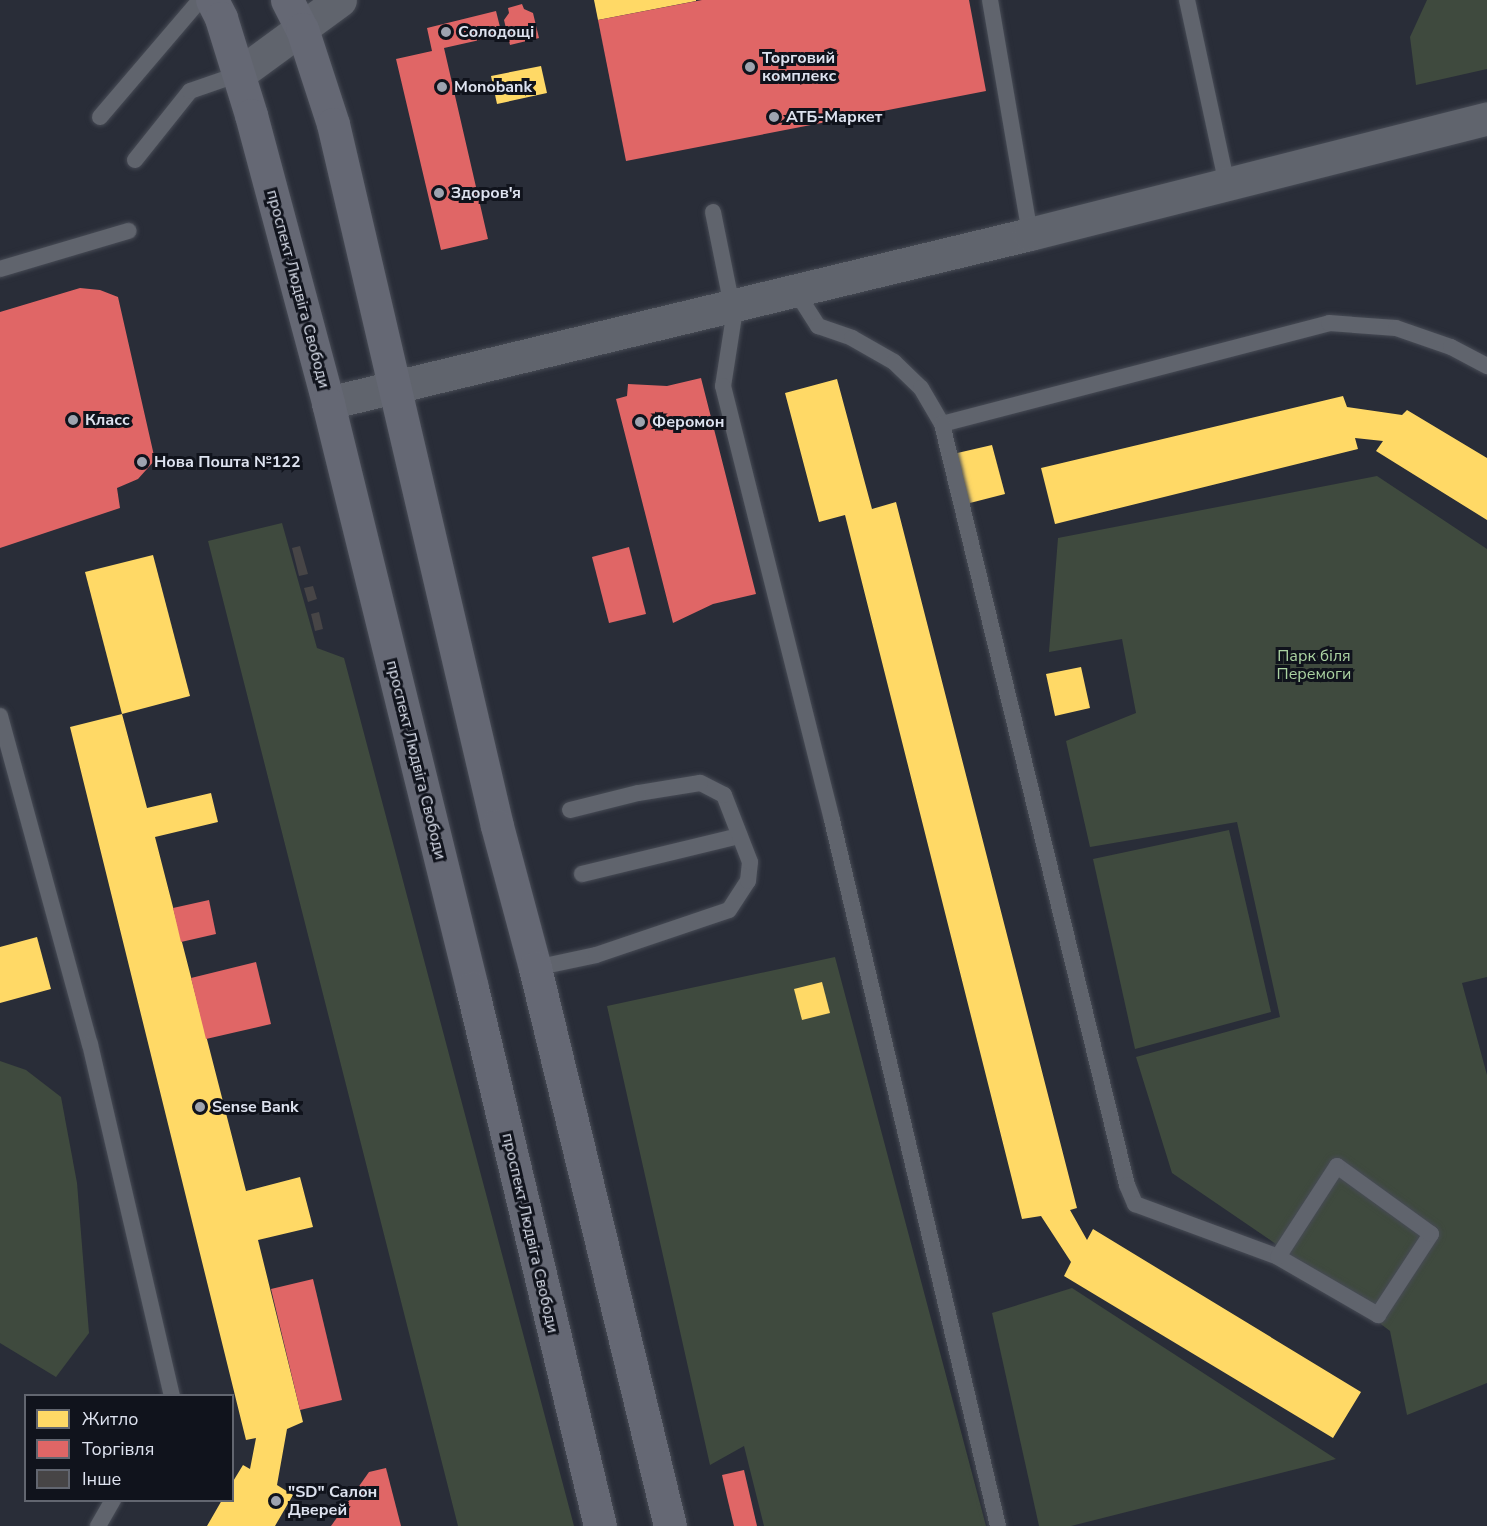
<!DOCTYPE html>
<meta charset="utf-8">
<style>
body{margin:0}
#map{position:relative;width:1487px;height:1526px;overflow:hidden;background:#292d38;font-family:"Nunito Sans",sans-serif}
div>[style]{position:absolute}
.green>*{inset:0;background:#3f4a3e}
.homes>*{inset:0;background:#ffd966}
.shops>*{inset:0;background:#e06666}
.building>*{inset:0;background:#474546}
.roads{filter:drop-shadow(0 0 2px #474b55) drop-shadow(0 0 2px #474b55)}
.lane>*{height:16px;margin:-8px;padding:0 8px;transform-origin:8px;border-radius:8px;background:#60646d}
.street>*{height:33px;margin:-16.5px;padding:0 16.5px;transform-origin:16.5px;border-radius:16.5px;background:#60646d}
.secondary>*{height:33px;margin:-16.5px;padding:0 16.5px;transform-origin:16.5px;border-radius:16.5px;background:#656874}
.dots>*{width:16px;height:16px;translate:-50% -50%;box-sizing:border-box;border:3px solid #10131c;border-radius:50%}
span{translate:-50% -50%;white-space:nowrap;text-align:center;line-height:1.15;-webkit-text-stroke:6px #10131c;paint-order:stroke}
.poi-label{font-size:16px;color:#dde2ef;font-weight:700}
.left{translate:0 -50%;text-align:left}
.street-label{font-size:16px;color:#dde2ef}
.park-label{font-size:16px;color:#abd3a2}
.legend{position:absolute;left:24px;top:1394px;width:210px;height:108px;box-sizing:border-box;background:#10131c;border:2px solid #626670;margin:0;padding:8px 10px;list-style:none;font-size:18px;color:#dde2ef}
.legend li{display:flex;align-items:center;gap:12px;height:30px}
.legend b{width:30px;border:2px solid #626670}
</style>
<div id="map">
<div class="green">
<i style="clip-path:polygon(1427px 0,1487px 0,1487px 69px,1416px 85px,1410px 37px)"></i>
<i style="clip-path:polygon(1377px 476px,1487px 549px,1487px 977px,1462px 983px,1487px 1075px,1487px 1383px,1407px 1415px,1390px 1331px,1273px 1242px,1172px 1173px,1136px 1057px,1280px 1017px,1237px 822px,1090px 847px,1066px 741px,1136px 713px,1122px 639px,1049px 652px,1058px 538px)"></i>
<i style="clip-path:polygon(282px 523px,317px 648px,344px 658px,574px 1526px,458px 1526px,208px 541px)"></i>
<i style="clip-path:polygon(1229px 830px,1271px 1012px,1135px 1049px,1093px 859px)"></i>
<i style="clip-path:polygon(835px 957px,986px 1526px,764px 1526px,744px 1446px,710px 1465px,607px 1006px)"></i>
<i style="clip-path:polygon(0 1061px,26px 1070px,61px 1097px,77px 1183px,89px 1333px,56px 1377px,0 1343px)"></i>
<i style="clip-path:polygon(1072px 1288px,1336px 1459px,1071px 1526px,1039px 1526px,992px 1313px)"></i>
</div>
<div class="homes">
<i style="clip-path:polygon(594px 0,696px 0,696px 1px,598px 20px)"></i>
<i style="clip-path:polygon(541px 66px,547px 93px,497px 104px,491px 76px)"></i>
<i style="clip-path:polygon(837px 379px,872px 509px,896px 502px,1077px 1208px,1070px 1210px,1087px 1240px,1093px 1229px,1361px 1392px,1333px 1438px,1064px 1276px,1071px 1262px,1041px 1216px,1022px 1219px,845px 515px,819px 522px,785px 393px)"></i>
<i style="clip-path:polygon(1343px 396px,1347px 407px,1402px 415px,1407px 410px,1487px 458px,1487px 520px,1376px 451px,1383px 441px,1355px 438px,1358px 449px,1055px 524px,1041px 468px)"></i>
<i style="clip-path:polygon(992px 445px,1005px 494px,966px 504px,953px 454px)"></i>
<i style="clip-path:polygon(153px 555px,190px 696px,122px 714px,85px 572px)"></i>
<i style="clip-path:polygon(1081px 667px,1090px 708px,1055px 716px,1046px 674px)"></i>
<i style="clip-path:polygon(122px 714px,147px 808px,211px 793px,218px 822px,155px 837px,246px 1191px,300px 1177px,313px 1227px,258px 1240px,303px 1422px,287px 1429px,277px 1485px,293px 1495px,275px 1526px,207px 1526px,222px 1500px,232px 1500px,232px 1483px,243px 1465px,250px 1469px,256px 1438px,246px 1440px,70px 727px)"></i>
<i style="clip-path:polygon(37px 937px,51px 989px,0 1003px,0 947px)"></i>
<i style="clip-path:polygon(822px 982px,830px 1013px,802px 1020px,794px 989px)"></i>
</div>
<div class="shops">
<i style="clip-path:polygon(702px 0,969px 0,986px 91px,626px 161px,598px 20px)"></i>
<i style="clip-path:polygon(522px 4px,524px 9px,533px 13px,539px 38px,510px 45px,504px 20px,509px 13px,508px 8px)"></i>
<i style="clip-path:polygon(496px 11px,502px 35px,444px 48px,488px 239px,441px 250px,396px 59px,432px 51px,427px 28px)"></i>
<i style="clip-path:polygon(80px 288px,100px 290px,118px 297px,155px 460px,138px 479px,117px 488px,120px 508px,0 548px,0 312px)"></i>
<i style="clip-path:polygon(701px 378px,756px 594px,713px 604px,673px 623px,616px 399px,627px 396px,628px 384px,667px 386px)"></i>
<i style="clip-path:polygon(629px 547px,646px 614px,609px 623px,592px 557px)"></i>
<i style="clip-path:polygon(209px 900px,216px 934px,181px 942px,173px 908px)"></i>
<i style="clip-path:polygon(256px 962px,271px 1024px,206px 1039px,191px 978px)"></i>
<i style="clip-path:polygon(313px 1279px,342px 1400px,300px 1410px,271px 1289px)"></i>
<i style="clip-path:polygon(386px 1468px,401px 1526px,331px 1526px,369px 1472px)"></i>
<i style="clip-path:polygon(744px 1470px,757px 1526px,734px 1526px,727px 1497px,722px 1475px)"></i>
</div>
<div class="building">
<i style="clip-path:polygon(300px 546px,308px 574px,299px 576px,292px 548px)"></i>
<i style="clip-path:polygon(313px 586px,317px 599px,308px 602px,304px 588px)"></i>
<i style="clip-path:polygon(319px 612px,323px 629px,315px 631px,311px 614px)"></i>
</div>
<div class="roads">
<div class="lane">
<i style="left:990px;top:0;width:237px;rotate:80.3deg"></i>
<i style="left:1187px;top:0;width:189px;rotate:77.8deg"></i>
<i style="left:100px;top:117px;width:154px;rotate:-49.5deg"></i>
<i style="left:135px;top:160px;width:88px;rotate:-51.4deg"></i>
<i style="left:190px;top:91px;width:52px;rotate:-19.1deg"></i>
<i style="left:713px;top:212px;width:106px;rotate:78.6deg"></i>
<i style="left:734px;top:316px;width:71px;rotate:98.9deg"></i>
<i style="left:723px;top:386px;width:447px;rotate:75.9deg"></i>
<i style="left:832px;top:820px;width:725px;rotate:76.77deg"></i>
<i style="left:0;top:269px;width:134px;rotate:-16.5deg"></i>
<i style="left:795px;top:290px;width:43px;rotate:57.4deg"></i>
<i style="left:818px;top:326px;width:36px;rotate:19deg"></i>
<i style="left:852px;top:338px;width:48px;rotate:29.7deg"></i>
<i style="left:894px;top:362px;width:37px;rotate:44deg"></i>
<i style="left:921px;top:388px;width:42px;rotate:59.7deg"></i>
<i style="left:942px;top:424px;width:400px;rotate:-14.6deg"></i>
<i style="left:1329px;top:323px;width:67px;rotate:4.3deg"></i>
<i style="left:1396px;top:328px;width:58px;rotate:19.1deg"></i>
<i style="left:1451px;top:347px;width:41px;rotate:27.8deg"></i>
<i style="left:942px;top:424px;width:783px;rotate:76.34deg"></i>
<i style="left:1127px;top:1185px;width:21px;rotate:67deg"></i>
<i style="left:1135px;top:1204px;width:153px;rotate:20.3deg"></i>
<i style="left:1278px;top:1257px;width:116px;rotate:30.1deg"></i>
<i style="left:1378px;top:1315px;width:97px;rotate:-56.8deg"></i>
<i style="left:1431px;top:1234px;width:116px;rotate:-144.1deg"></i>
<i style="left:1337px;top:1166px;width:108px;rotate:123deg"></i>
<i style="left:0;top:716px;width:340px;rotate:74.7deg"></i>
<i style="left:90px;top:1044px;width:361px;rotate:76.9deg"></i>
<i style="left:582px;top:874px;width:162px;rotate:-13.6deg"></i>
<i style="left:535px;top:968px;width:62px;rotate:-12deg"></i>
<i style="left:596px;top:955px;width:140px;rotate:-18.7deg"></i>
<i style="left:729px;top:910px;width:35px;rotate:-57deg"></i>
<i style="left:748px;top:881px;width:19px;rotate:-84deg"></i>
<i style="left:750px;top:862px;width:72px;rotate:-111.2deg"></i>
<i style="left:724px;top:795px;width:27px;rotate:-153deg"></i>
<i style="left:700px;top:783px;width:63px;rotate:170.8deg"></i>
<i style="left:638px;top:793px;width:70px;rotate:166deg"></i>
<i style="left:98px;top:1526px;width:30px;rotate:-60deg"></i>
</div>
<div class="street">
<i style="left:239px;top:74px;width:125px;rotate:-36.2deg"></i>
<i style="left:328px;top:403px;width:722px;rotate:-13.54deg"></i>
<i style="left:1030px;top:234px;width:471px;rotate:-14.2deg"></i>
</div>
<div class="secondary">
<i style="left:212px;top:0;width:20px;rotate:63deg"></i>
<i style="left:221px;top:18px;width:102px;rotate:72.8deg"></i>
<i style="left:251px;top:115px;width:298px;rotate:75deg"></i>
<i style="left:328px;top:403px;width:602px;rotate:76.17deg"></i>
<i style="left:472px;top:988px;width:553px;rotate:76.62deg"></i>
<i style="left:287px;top:0;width:33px;rotate:63deg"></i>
<i style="left:302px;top:29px;width:100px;rotate:71.9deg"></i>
<i style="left:333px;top:124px;width:721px;rotate:76.85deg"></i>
<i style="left:497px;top:826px;width:147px;rotate:75deg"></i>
<i style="left:535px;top:968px;width:574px;rotate:76.4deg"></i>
</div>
</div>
<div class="dots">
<i style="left:446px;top:32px;background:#9ea3af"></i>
<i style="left:750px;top:67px;background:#9ea3af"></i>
<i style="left:442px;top:87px;background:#9ea3af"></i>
<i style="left:774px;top:117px;background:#9ea3af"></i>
<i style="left:439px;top:193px;background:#9ea3af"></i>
<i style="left:73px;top:420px;background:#9ea3af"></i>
<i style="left:640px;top:422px;background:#9ea3af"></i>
<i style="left:142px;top:462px;background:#9ea3af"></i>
<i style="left:200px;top:1107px;background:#9ea3af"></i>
<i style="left:276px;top:1501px;background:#9ea3af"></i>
</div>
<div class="poi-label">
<span class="left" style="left:458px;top:32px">Солодощі</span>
<span class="left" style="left:762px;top:67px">Торговий<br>комплекс</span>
<span class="left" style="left:454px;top:87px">Monobank</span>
<span class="left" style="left:786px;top:117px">АТБ-Маркет</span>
<span class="left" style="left:451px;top:193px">Здоров'я</span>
<span class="left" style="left:85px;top:420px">Класс</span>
<span class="left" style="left:652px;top:422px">Феромон</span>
<span class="left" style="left:154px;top:462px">Нова Пошта №122</span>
<span class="left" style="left:212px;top:1107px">Sense Bank</span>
<span class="left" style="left:288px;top:1501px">"SD" Салон<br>Дверей</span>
</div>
<div class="street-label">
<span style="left:298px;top:289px;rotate:75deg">проспект Людвіга Свободи</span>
<span style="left:416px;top:760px;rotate:76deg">проспект Людвіга Свободи</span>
<span style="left:530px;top:1233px;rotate:77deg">проспект Людвіга Свободи</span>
</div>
<div class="park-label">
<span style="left:1314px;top:665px">Парк біля<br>Перемоги</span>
</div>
<ul class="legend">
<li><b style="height:16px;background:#ffd966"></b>Житло</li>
<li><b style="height:16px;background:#e06666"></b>Торгівля</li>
<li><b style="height:16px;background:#474546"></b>Інше</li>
</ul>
</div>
